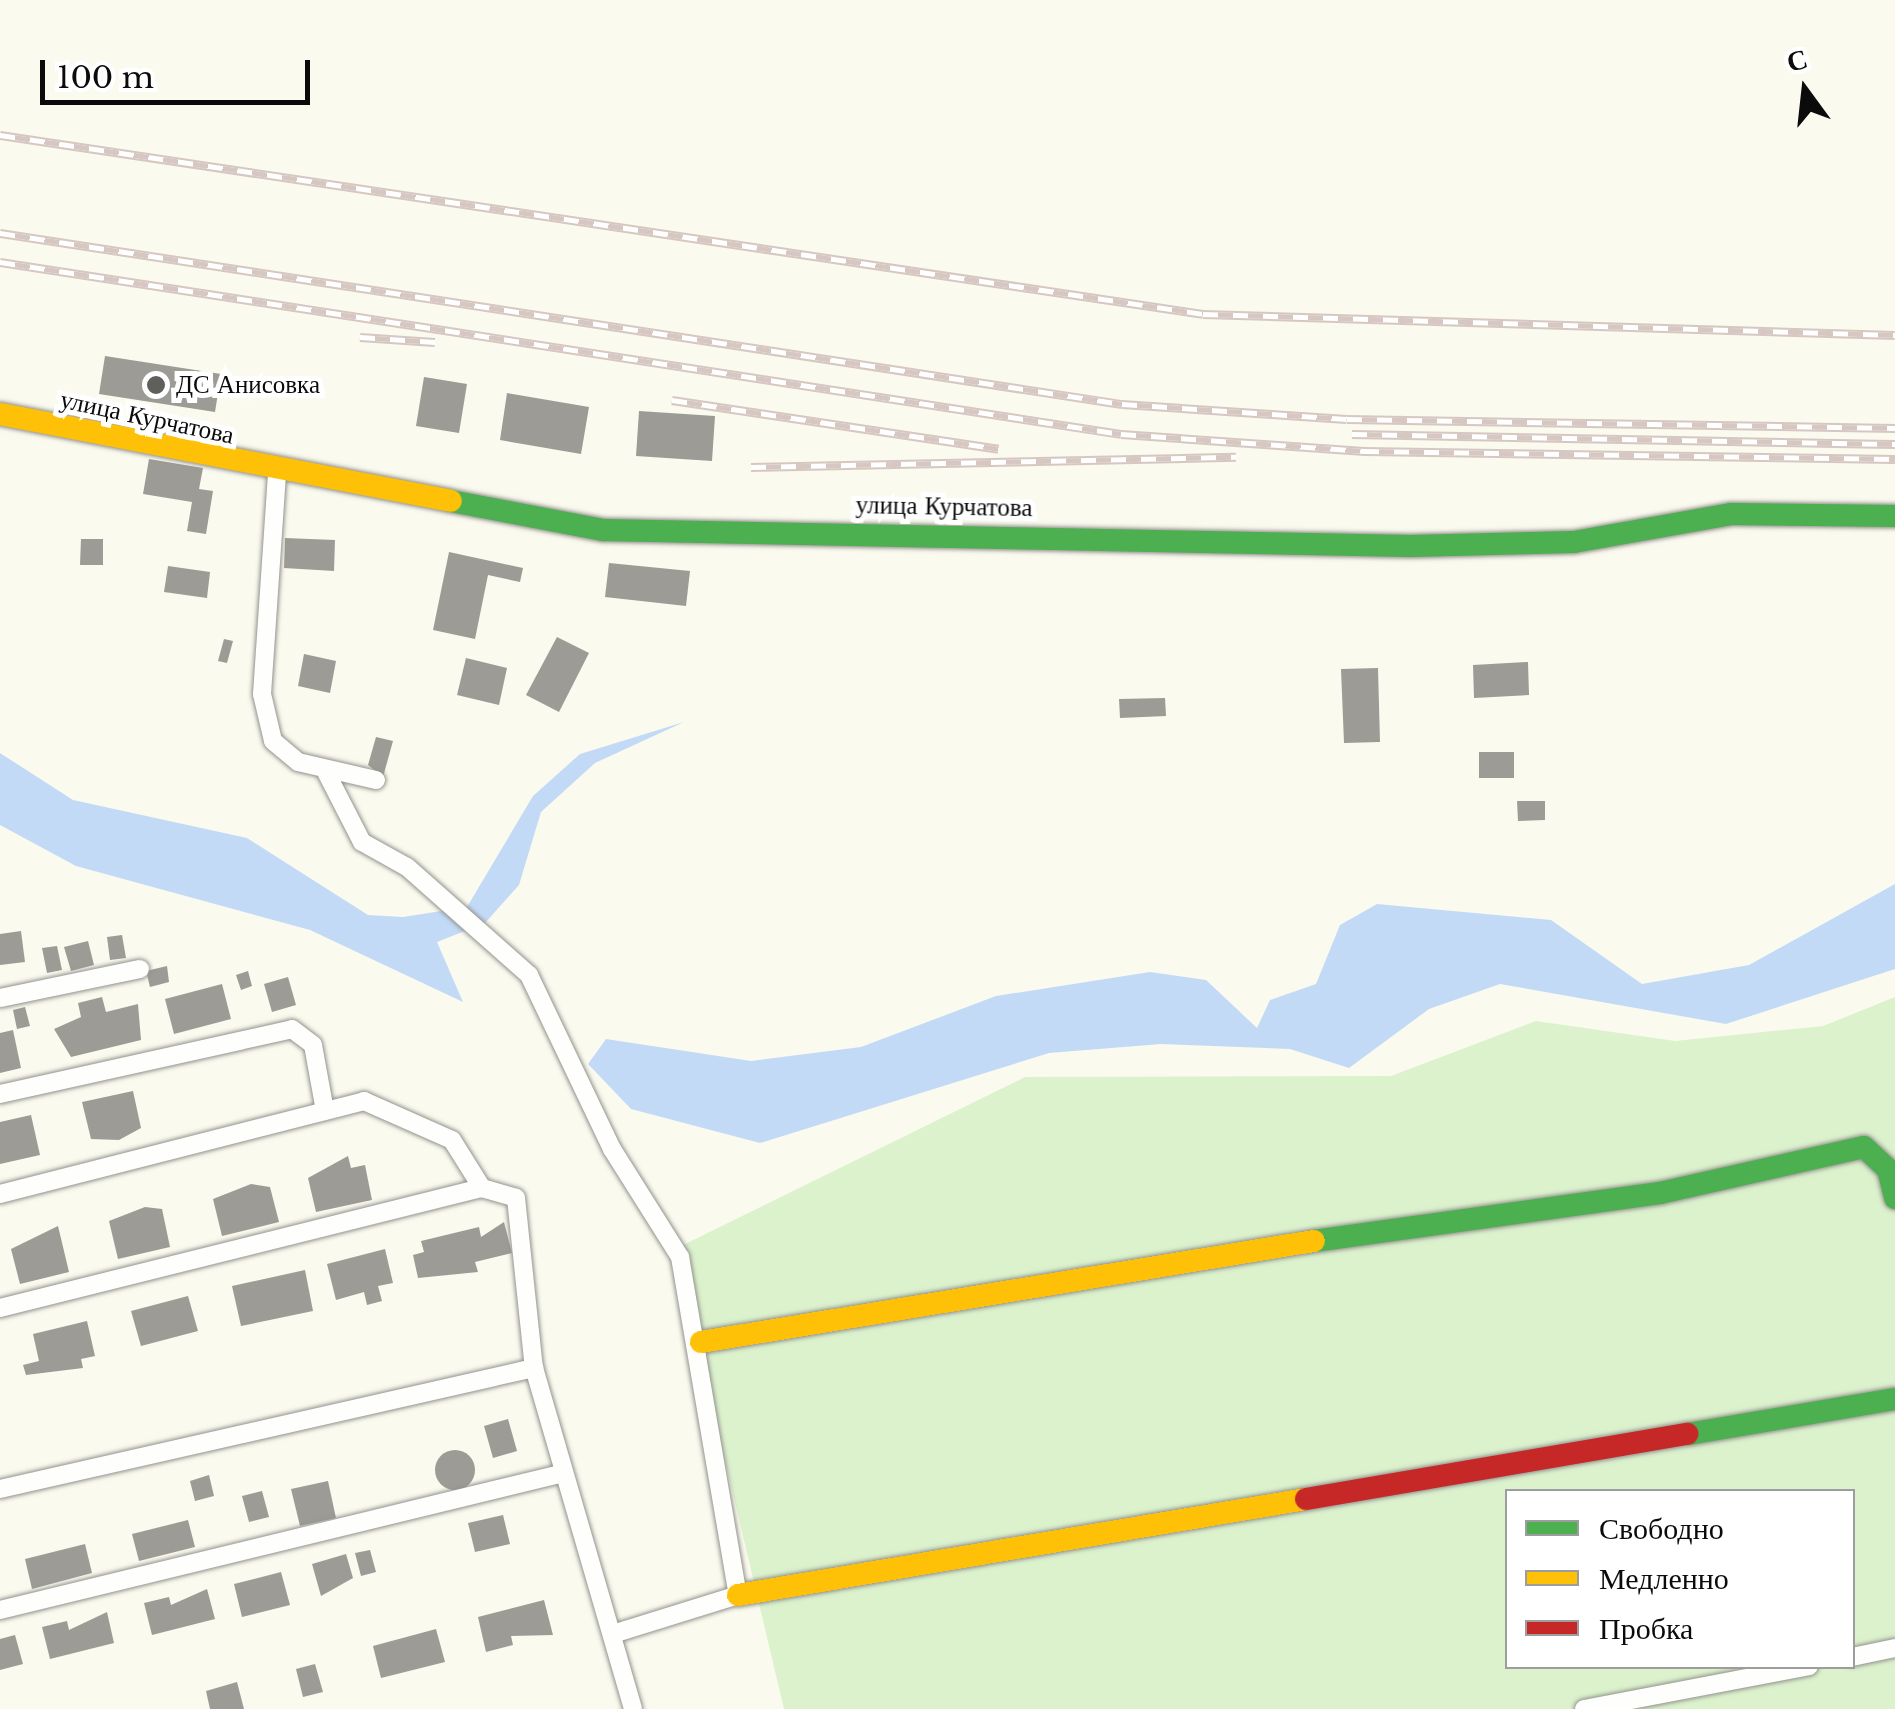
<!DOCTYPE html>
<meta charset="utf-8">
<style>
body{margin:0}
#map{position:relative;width:1895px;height:1709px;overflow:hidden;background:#fafaef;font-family:"Libre Baskerville",serif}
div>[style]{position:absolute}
.green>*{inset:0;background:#dcf2cd}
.water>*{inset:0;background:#c3daf7}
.building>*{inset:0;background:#9c9b95}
.round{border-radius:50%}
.roads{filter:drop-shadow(0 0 2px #93938e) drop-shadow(0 0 2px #93938e)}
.street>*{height:18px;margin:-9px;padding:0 9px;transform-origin:9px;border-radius:9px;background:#fefefd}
.fast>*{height:22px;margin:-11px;padding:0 11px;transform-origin:11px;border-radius:11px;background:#4caf50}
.slow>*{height:22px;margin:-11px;padding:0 11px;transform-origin:11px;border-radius:11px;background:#ffc107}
.jam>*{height:22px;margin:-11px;padding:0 11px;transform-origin:11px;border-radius:11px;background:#c62828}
.rail>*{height:9px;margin-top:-4.5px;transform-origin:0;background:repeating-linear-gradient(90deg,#fff 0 15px,#d7c7c2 0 30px);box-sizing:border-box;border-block:2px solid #d7c7c2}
.dots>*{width:28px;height:28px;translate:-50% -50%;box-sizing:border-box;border:5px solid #fff;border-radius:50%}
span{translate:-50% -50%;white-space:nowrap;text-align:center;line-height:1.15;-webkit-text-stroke:10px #fff;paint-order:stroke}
.poi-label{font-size:25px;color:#0b0b0b}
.left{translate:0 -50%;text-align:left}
.street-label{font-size:25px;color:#0b0b0b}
.legend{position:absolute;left:1505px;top:1489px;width:350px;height:180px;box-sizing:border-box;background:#fff;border:2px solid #9d9d9d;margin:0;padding:12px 18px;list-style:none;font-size:30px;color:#0b0b0b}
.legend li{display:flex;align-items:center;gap:20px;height:50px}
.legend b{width:50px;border:2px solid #9d9d9d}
.north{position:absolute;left:1755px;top:40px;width:100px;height:100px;-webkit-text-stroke:8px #fff;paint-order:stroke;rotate:345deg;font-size:28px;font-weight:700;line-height:40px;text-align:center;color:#0b0b0b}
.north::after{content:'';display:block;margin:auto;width:35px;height:45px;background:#0b0b0b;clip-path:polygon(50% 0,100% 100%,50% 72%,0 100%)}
.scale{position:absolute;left:40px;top:60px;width:270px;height:45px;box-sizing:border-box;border:5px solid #0b0b0b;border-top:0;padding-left:12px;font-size:30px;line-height:35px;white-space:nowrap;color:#0b0b0b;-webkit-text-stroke:8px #fff;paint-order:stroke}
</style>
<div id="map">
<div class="green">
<i style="clip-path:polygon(evenodd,1895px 997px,1895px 1709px,784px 1709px,675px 1249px,1025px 1077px,1391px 1076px,1536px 1021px,1675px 1041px,1823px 1026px,1895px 997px,1508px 1492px,1852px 1492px,1852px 1666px,1508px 1666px,1508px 1492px)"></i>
</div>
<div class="water">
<i style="clip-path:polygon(684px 722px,595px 763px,541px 812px,519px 885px,485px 923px,437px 942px,463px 1002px,310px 930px,76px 866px,0 825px,0 753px,73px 800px,247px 838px,368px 915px,403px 917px,467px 907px,533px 796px,580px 754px)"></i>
<i style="clip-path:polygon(1895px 884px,1895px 969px,1726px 1024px,1500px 984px,1429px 1009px,1349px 1068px,1290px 1049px,1161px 1044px,1049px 1053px,760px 1143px,631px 1109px,588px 1064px,606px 1039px,751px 1061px,861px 1047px,996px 996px,1150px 972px,1206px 980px,1257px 1028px,1270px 1000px,1316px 984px,1340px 925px,1377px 904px,1551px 920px,1642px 984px,1749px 965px)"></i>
</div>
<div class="building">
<i style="clip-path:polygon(105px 356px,221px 374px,215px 412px,99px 394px)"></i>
<i style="clip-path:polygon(424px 377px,467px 384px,459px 433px,416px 426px)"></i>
<i style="clip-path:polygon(507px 393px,589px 407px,581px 454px,500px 440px)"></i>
<i style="clip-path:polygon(639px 411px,715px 416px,712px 461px,636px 456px)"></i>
<i style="clip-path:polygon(149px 459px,203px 468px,199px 489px,213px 491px,206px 534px,187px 531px,192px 502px,143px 494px)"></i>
<i style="clip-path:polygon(285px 538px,335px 540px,334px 571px,284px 568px)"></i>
<i style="clip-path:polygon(81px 539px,103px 539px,103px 565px,80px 565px)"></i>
<i style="clip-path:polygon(449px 552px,523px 568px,520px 582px,488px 575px,475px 639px,433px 630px)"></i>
<i style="clip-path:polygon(609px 563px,690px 571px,686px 606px,605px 597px)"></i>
<i style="clip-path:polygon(168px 566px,210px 572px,207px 598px,164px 592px)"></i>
<i style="clip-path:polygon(557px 637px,589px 653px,559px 712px,526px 695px)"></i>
<i style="clip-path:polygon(224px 639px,233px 641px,227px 663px,218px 661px)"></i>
<i style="clip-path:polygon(304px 654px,336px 661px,330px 693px,298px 686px)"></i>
<i style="clip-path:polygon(466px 658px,507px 668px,499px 705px,457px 695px)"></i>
<i style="clip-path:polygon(1528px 662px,1529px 695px,1474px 698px,1473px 665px)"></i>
<i style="clip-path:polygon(1378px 668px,1380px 742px,1344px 743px,1341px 669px)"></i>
<i style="clip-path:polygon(1165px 698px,1166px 716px,1120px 718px,1119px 699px)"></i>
<i style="clip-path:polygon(376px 737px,393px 741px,383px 777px,368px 765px)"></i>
<i style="clip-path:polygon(1479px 752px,1514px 752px,1514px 778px,1479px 778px)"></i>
<i style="clip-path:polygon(1517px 801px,1545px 801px,1545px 820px,1518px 821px)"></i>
<i style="clip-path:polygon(21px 931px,25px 962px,0 965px,0 934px)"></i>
<i style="clip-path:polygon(122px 935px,126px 958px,110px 960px,107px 937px)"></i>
<i style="clip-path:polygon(88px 941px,94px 965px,71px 971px,64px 947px)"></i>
<i style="clip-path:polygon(57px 946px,62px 970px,47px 973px,42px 948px)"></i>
<i style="clip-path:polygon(167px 966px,169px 982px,150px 987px,146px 971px)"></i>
<i style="clip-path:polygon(248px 971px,252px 986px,241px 990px,236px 975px)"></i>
<i style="clip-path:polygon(288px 977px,296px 1005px,272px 1012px,264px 984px)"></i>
<i style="clip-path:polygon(222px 984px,231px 1019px,174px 1034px,165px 999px)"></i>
<i style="clip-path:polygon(102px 997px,106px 1012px,138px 1004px,141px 1040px,71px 1057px,54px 1029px,81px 1017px,78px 1003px)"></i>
<i style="clip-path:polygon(25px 1007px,30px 1026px,17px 1029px,13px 1010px)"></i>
<i style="clip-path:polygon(13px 1030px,21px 1068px,0 1073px,0 1033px)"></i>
<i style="clip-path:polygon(133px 1091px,141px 1128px,119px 1140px,91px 1139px,82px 1102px)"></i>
<i style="clip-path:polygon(31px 1115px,40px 1155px,0 1164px,0 1122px)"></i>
<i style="clip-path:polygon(348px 1156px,351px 1168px,365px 1165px,372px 1200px,316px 1212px,308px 1178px)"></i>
<i style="clip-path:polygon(251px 1184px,270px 1187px,279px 1222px,222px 1236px,213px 1199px)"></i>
<i style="clip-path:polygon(145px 1207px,162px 1209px,170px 1247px,118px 1259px,109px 1221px)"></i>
<i style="clip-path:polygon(504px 1222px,512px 1253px,475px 1262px,478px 1272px,418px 1278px,413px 1255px,424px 1252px,421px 1241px,479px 1227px,481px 1237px)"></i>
<i style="clip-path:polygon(58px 1226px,69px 1272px,20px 1284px,11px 1249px)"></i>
<i style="clip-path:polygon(385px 1249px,393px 1283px,378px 1286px,382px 1301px,367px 1305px,364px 1292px,336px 1300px,327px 1264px)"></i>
<i style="clip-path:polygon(305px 1270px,313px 1311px,241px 1326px,232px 1286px)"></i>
<i style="clip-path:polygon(188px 1296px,198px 1331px,141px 1346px,131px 1311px)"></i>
<i style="clip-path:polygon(87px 1321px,95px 1356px,81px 1359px,83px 1368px,26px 1375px,23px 1365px,39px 1361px,33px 1334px)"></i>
<i style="clip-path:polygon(508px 1419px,517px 1451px,493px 1458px,484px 1426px)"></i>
<i class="round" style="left:435px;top:1450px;width:40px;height:40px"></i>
<i style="clip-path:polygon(209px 1475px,214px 1496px,195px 1501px,190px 1481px)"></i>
<i style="clip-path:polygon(328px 1481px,336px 1518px,300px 1526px,291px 1489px)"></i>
<i style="clip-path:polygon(262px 1491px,269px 1517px,249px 1522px,242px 1496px)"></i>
<i style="clip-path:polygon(503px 1515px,510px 1544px,475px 1552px,468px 1523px)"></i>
<i style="clip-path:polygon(188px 1520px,195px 1547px,139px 1561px,132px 1534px)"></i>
<i style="clip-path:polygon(85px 1544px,92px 1573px,32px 1589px,25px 1559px)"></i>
<i style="clip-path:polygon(370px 1550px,376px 1572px,361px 1576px,355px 1553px)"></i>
<i style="clip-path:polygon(346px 1554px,353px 1578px,321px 1596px,312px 1564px)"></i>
<i style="clip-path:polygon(281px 1572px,290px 1605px,242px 1617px,234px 1584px)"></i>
<i style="clip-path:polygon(207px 1589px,215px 1619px,152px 1635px,144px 1603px,169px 1597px,171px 1605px)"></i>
<i style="clip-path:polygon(544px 1600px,553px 1635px,511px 1636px,513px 1645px,486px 1652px,478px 1617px)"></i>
<i style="clip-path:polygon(107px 1612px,114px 1643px,50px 1659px,42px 1627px,67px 1621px,69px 1630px)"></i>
<i style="clip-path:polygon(436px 1629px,445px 1662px,381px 1678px,373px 1646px)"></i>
<i style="clip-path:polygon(15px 1635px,23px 1664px,0 1670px,0 1639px)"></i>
<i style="clip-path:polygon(315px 1664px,323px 1692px,303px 1697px,296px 1669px)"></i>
<i style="clip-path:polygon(237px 1682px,244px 1709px,210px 1709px,206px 1691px)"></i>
</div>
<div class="roads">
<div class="street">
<i style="left:277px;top:474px;width:221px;rotate:93.9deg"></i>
<i style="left:262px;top:694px;width:48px;rotate:76.8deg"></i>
<i style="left:273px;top:741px;width:33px;rotate:40deg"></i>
<i style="left:298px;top:762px;width:80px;rotate:13deg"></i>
<i style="left:326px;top:772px;width:79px;rotate:62.8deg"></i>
<i style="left:362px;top:842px;width:51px;rotate:29.1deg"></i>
<i style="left:407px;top:867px;width:163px;rotate:41.5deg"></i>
<i style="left:529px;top:975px;width:193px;rotate:64.5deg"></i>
<i style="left:612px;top:1149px;width:128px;rotate:57.8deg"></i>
<i style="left:680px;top:1257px;width:343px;rotate:80.3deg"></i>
<i style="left:738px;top:1595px;width:131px;rotate:162.7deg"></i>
<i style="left:0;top:998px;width:143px;rotate:-11.7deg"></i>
<i style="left:0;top:1094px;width:299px;rotate:-12.5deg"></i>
<i style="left:292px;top:1029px;width:26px;rotate:37deg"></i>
<i style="left:313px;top:1045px;width:67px;rotate:79.7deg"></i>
<i style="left:0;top:1194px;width:376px;rotate:-14.3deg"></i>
<i style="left:364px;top:1101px;width:96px;rotate:23.9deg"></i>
<i style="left:452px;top:1140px;width:57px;rotate:58deg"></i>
<i style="left:0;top:1308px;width:497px;rotate:-14deg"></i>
<i style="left:482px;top:1188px;width:35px;rotate:16deg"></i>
<i style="left:516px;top:1198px;width:171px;rotate:84deg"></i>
<i style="left:534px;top:1368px;width:355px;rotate:73.8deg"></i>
<i style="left:0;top:1489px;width:548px;rotate:-12.77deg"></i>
<i style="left:0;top:1610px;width:580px;rotate:-13.65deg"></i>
<i style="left:1852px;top:1657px;width:44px;rotate:-11.8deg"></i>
<i style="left:1584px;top:1709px;width:229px;rotate:-10.8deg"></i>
</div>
<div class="fast">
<i style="left:451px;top:501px;width:155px;rotate:10.8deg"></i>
<i style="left:603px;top:530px;width:807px;rotate:1.14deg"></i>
<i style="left:1410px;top:546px;width:164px;rotate:-1.4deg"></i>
<i style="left:1574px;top:542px;width:159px;rotate:-10.1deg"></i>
<i style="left:1731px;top:514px;width:164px;rotate:0.7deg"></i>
<i style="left:1314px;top:1241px;width:349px;rotate:-7.9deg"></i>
<i style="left:1660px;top:1193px;width:209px;rotate:-12.7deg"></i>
<i style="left:1864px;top:1147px;width:33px;rotate:43deg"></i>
<i style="left:1888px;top:1169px;width:30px;rotate:76deg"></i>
<i style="left:1688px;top:1434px;width:210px;rotate:-9.6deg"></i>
</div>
<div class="slow">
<i style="left:0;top:414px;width:459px;rotate:10.9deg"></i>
<i style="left:701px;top:1342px;width:621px;rotate:-9.36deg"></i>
<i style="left:738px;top:1595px;width:576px;rotate:-9.59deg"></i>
</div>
<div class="jam">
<i style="left:1306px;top:1499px;width:387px;rotate:-9.7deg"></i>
</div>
</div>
<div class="rail">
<i style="left:0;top:135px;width:1216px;rotate:8.46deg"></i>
<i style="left:1203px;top:314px;width:692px;rotate:1.74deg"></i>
<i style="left:0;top:233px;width:1135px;rotate:8.67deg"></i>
<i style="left:1122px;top:404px;width:225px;rotate:3.8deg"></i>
<i style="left:1347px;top:419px;width:548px;rotate:0.94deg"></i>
<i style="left:0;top:262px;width:1134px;rotate:8.72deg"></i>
<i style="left:1121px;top:434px;width:244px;rotate:4deg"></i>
<i style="left:1364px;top:451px;width:531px;rotate:0.86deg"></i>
<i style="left:360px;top:337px;width:75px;rotate:3.8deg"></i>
<i style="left:672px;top:400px;width:330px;rotate:8.5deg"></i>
<i style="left:1352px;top:434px;width:543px;rotate:1.06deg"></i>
<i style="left:751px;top:467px;width:485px;rotate:-1.2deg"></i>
</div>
<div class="dots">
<i style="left:156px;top:385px;background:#5f5f5b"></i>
</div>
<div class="poi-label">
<span class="left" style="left:176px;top:385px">ДС Анисовка</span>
</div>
<div class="street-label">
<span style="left:147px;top:418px;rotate:12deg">улица Курчатова</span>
<span style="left:944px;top:507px;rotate:1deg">улица Курчатова</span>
</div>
<ul class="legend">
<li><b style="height:12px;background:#4caf50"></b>Свободно</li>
<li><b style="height:12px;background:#ffc107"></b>Медленно</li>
<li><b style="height:12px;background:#c62828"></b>Пробка</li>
</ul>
<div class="north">С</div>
<div class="scale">100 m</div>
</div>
